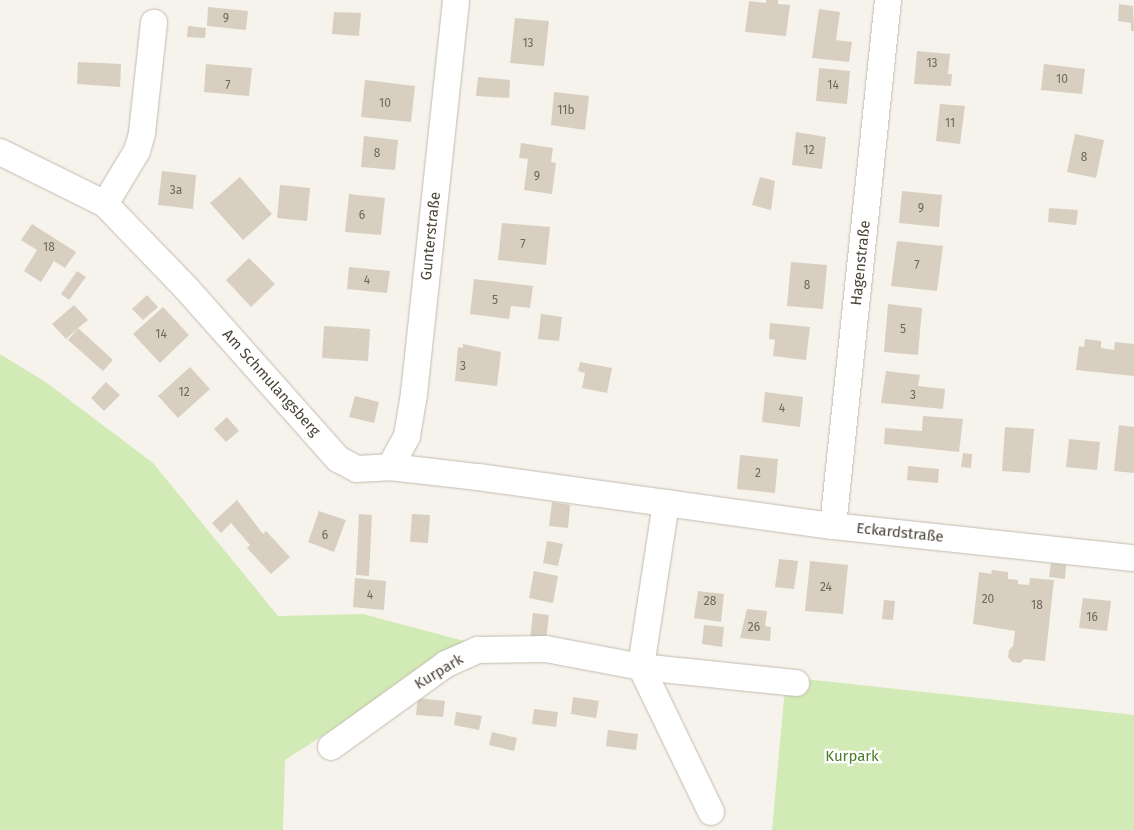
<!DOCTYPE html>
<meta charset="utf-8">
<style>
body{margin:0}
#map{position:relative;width:1134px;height:830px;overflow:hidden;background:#f6f3ec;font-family:"Fira Sans",sans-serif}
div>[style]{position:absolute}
.green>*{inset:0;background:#d2eab5}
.building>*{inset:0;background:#d8cfc1}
.roads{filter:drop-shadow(0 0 1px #c2bbae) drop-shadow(0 0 1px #c2bbae)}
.minor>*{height:26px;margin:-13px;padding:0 13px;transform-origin:13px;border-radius:13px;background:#fff}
span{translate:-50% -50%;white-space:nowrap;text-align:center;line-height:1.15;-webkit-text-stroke:4.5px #fff;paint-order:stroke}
.number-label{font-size:12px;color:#6e675b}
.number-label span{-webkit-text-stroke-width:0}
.street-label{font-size:15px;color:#4b4439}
.park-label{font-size:15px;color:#4a7f2a}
</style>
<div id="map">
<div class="green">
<i style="clip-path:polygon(0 354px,47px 383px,153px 463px,278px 616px,363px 614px,468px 642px,285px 760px,283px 830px,0 830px)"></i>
<i style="clip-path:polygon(786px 677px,1134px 715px,1134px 830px,772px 830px)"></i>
</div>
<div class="building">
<i style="clip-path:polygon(766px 0,778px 0,778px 4px,790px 5px,786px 36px,745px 32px,749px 1px,766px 3px)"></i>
<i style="clip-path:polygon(1119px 4px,1133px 6px,1134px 31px,1131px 31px,1131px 23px,1118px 21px)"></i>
<i style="clip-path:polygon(208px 7px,248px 11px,246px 30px,207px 26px)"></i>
<i style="clip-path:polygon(819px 9px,840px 12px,836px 40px,852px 42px,849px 62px,812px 58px)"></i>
<i style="clip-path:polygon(334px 12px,361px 13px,359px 36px,332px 34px)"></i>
<i style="clip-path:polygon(515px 18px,549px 21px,544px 66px,510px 63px)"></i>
<i style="clip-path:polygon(188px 26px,206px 28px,205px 38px,187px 37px)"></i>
<i style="clip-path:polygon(917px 51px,950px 54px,948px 74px,952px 74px,951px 86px,914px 84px)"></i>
<i style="clip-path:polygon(78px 62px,121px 64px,120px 87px,77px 84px)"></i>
<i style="clip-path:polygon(206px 64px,252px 68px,249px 96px,204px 92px)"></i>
<i style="clip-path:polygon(1044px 64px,1085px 69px,1082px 94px,1041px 90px)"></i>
<i style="clip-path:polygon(819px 68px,850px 71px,847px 104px,816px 101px)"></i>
<i style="clip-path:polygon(478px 77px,510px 80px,509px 98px,476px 96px)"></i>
<i style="clip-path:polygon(365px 80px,415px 86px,411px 122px,361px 117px)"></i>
<i style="clip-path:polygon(554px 92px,589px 96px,585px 130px,551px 125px)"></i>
<i style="clip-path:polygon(940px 104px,965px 106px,960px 144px,936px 141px)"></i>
<i style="clip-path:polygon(796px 132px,826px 137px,822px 169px,792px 165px)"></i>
<i style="clip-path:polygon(1075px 134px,1104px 140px,1096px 178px,1067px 172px)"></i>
<i style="clip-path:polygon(364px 136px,398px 140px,395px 170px,361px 167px)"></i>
<i style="clip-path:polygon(521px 143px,553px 148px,551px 162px,556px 163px,552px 194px,524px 190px,528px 159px,519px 158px)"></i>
<i style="clip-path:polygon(162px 171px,196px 175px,193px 209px,158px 205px)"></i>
<i style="clip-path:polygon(240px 177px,272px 214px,243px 240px,210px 203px)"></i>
<i style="clip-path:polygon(760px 177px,775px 181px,771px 210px,752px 205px)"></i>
<i style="clip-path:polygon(280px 185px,310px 188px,307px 221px,277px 218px)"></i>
<i style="clip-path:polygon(902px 191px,942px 195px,939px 227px,899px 223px)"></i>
<i style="clip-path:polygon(349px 194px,385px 198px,381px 235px,345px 232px)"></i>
<i style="clip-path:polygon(1049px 208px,1078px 210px,1076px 225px,1048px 222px)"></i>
<i style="clip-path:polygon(502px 223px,550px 227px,546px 265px,498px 260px)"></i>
<i style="clip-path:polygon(32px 224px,76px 252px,65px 268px,54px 261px,41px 282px,24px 271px,37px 250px,21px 240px)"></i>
<i style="clip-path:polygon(897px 241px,943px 246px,937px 291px,891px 286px)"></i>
<i style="clip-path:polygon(249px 258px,275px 284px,251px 307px,226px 280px)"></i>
<i style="clip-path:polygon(791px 262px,827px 265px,823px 309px,787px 306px)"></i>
<i style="clip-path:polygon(349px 267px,390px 271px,387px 293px,347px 289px)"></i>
<i style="clip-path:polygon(77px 271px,86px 277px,69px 300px,61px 294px)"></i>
<i style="clip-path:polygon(474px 279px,533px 286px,530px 308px,511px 306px,509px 319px,470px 314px)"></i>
<i style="clip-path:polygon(147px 295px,158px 307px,143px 320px,132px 309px)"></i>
<i style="clip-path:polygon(888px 304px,922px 308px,918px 355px,884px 352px)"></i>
<i style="clip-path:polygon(74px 305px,88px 320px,78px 328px,113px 360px,103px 371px,68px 340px,78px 328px,66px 339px,52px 324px)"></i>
<i style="clip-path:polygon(163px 307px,189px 335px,160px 363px,133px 334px)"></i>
<i style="clip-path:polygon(541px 314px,562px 317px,559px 341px,538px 339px)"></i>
<i style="clip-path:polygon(770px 323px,810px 327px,806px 360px,773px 356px,775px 340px,769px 339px)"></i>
<i style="clip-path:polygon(324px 326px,370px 329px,368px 361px,322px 358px)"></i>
<i style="clip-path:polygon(1085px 339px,1101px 341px,1101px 348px,1114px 350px,1115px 342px,1134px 344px,1134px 376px,1076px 370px,1079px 346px,1084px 347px)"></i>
<i style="clip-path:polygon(463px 344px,501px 352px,497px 386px,455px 381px,458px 347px,463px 348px)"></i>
<i style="clip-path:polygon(580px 362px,612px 368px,607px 393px,582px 388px,585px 373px,578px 371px)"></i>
<i style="clip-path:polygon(190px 367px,210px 389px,178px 418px,158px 396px)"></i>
<i style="clip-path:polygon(886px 371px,920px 375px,918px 386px,945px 389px,943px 409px,881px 403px)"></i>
<i style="clip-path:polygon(106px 382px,120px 395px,104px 411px,91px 398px)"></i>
<i style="clip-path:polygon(765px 392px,803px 397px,800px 427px,762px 422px)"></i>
<i style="clip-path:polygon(355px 396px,379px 402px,374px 423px,349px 417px)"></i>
<i style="clip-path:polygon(923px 416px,963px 419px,959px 452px,884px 444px,885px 428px,922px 431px)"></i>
<i style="clip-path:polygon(227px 417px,239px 431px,226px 442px,214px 429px)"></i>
<i style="clip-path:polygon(1119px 425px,1134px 427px,1134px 473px,1114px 471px)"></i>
<i style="clip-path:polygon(1005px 427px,1034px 429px,1030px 473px,1002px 471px)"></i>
<i style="clip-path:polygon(1069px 439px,1100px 442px,1097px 470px,1066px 467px)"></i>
<i style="clip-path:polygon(963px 453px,972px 454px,971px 468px,961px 467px)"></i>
<i style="clip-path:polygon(740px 455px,778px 459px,775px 493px,737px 489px)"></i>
<i style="clip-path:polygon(908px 466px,939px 469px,938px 483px,907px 480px)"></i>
<i style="clip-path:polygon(237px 500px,263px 534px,266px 531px,290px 557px,271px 574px,247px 548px,250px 545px,231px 523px,221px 533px,212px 523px)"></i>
<i style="clip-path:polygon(552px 502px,570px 505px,568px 528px,549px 526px)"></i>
<i style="clip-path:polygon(319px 511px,346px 520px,334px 552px,308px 542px)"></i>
<i style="clip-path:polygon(359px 514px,372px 515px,369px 576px,356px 575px)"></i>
<i style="clip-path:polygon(412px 514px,430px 515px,428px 543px,410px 542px)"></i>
<i style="clip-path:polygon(547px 541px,563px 544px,558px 566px,543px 563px)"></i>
<i style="clip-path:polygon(779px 559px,798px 561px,794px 589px,775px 587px)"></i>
<i style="clip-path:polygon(810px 561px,848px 565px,843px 614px,805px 611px)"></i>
<i style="clip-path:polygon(1051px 563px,1066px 565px,1065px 579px,1049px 577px)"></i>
<i style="clip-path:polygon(992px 570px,1008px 572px,1008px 579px,1018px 580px,1018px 584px,1029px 585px,1030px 578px,1054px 580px,1045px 661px,1024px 659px,1020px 663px,1012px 662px,1008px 657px,1009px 650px,1013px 646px,1015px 631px,973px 624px,979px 572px,991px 574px)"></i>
<i style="clip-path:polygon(534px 571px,558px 576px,553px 603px,529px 598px)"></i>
<i style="clip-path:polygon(355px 578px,386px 581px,384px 610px,353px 607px)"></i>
<i style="clip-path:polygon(698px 591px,724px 594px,721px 622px,694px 618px)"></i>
<i style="clip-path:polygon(1083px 598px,1111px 601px,1107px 631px,1079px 628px)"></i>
<i style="clip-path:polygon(884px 600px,895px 601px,893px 620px,882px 619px)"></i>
<i style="clip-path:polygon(747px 609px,767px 611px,765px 626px,771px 627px,770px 641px,740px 638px)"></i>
<i style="clip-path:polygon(533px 613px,549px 615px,546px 641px,530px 640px)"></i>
<i style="clip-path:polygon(704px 625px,724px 627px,722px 647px,702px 644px)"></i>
<i style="clip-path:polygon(573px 697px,599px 701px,596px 718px,571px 714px)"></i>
<i style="clip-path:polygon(418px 698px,445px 701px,443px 717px,416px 715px)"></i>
<i style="clip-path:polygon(534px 709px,558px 712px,556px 727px,532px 724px)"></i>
<i style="clip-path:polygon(456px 712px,482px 716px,479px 730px,454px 725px)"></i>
<i style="clip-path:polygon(608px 730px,638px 734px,636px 750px,606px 746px)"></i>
<i style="clip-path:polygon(492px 732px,517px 738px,514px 751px,489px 745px)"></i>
</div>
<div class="roads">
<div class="minor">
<i style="left:0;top:152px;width:117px;rotate:26.3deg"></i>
<i style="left:105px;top:204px;width:118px;rotate:46deg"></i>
<i style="left:187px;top:289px;width:227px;rotate:48.4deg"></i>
<i style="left:338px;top:459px;width:21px;rotate:28deg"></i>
<i style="left:357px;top:469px;width:33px;rotate:-3deg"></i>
<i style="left:390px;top:467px;width:89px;rotate:6.5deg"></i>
<i style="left:478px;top:477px;width:358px;rotate:7.9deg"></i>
<i style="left:833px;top:526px;width:303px;rotate:6.1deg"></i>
<i style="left:105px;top:204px;width:62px;rotate:-58.9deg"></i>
<i style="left:137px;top:151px;width:19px;rotate:-74deg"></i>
<i style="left:142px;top:133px;width:111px;rotate:-83.8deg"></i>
<i style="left:390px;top:467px;width:35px;rotate:-61deg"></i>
<i style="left:407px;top:436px;width:43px;rotate:-80.5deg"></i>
<i style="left:414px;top:394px;width:396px;rotate:-83.9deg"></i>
<i style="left:666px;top:503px;width:166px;rotate:98.7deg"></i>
<i style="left:641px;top:667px;width:156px;rotate:5.9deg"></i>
<i style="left:833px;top:526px;width:529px;rotate:-84.03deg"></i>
<i style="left:331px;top:747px;width:142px;rotate:-35.8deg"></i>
<i style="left:446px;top:664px;width:35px;rotate:-24deg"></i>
<i style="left:478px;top:650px;width:68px;rotate:-0.8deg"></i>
<i style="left:546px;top:649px;width:97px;rotate:10.7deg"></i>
<i style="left:641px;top:667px;width:161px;rotate:64.2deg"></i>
</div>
</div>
<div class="number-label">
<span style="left:226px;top:19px">9</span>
<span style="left:528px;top:44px">13</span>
<span style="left:932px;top:64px">13</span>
<span style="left:1062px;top:80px">10</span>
<span style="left:228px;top:86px">7</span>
<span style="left:833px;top:86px">14</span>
<span style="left:385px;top:104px">10</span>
<span style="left:566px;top:111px">11b</span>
<span style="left:950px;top:124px">11</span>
<span style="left:809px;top:151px">12</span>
<span style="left:377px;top:154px">8</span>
<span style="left:1084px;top:158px">8</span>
<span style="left:537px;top:177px">9</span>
<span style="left:176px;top:191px">3a</span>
<span style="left:921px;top:209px">9</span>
<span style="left:362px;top:216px">6</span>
<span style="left:523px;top:245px">7</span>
<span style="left:49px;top:248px">18</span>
<span style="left:917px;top:266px">7</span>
<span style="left:367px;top:281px">4</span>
<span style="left:807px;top:286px">8</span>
<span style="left:495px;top:301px">5</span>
<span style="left:903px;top:330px">5</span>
<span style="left:161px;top:335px">14</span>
<span style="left:463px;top:367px">3</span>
<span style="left:184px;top:393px">12</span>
<span style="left:913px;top:396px">3</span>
<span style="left:782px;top:409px">4</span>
<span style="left:758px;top:474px">2</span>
<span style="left:325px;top:536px">6</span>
<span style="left:826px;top:588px">24</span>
<span style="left:370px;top:596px">4</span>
<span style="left:988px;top:600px">20</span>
<span style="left:710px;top:602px">28</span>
<span style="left:1037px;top:606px">18</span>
<span style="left:1092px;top:618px">16</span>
<span style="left:754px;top:628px">26</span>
</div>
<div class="street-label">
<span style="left:431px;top:236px;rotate:-84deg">Gunterstraße</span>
<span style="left:861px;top:263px;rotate:-84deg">Hagenstraße</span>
<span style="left:271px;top:383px;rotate:48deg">Am Schmulangsberg</span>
<span style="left:900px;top:533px;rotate:6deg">Eckardstraße</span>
<span style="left:439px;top:672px;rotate:-31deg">Kurpark</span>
</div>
<div class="park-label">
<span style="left:852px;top:757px">Kurpark</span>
</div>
</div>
